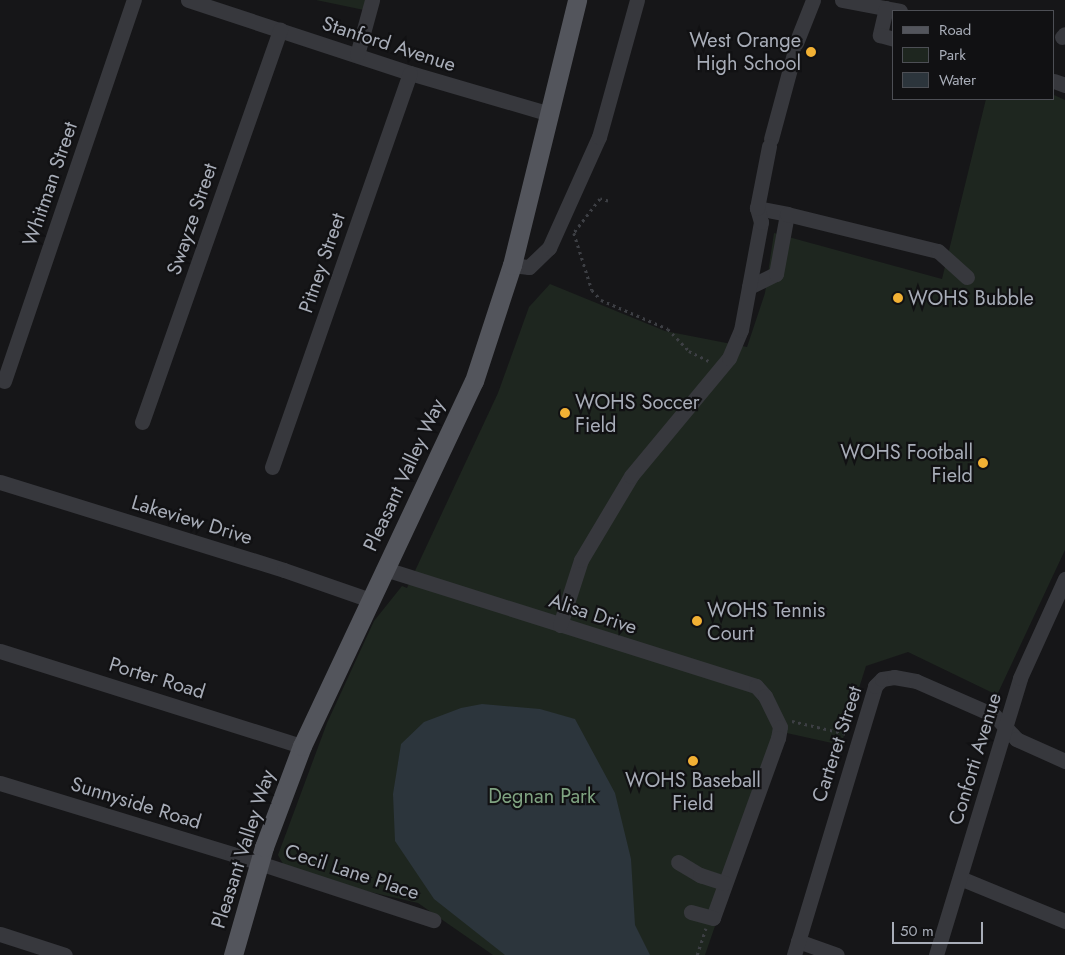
<!DOCTYPE html>
<style>
body{margin:0}
#map{position:relative;width:1065px;height:955px;overflow:hidden;background:#161618;font-family:Jost,sans-serif}
div>[style]{position:absolute}
.green>*{inset:0;background:#1e261f}
.water>*{inset:0;background:#2c353c}
.path>*{height:2.5px;margin-top:-1.25px;transform-origin:0;background:repeating-linear-gradient(90deg,#3d3f44 0 2.5px,transparent 0 6.5px)}
.minor>*{height:15px;margin:-7.5px;padding:0 7.5px;transform-origin:7.5px;border-radius:7.5px;background:#37383d}
.major>*{height:19px;margin:-9.5px;padding:0 9.5px;transform-origin:9.5px;border-radius:9.5px;background:#53555c}
.dots>*{width:14px;height:14px;translate:-50% -50%;box-sizing:border-box;border:2px solid #111113;border-radius:50%}
span{translate:-50% -50%;white-space:nowrap;text-align:center;line-height:1.15;-webkit-text-stroke:4.5px #111113;paint-order:stroke}
.poi-label{font-size:20px;color:#a8adb8}
.right{translate:-100% -50%;text-align:right}
.left{translate:0 -50%;text-align:left}
.street-label{font-size:20px;color:#a8adb8}
.park-label{font-size:20px;color:#7fa381}
.legend{position:absolute;left:892px;top:10px;width:162px;height:90px;box-sizing:border-box;background:#111113;border:1px solid #4d4f55;margin:0;padding:6px 9px;list-style:none;font-size:15px;color:#a8adb8}
.legend li{display:flex;align-items:center;gap:10px;height:25px}
.legend b{width:25px;border:1px solid #4d4f55}
.scale{position:absolute;left:892px;top:922px;width:91px;height:22px;box-sizing:border-box;border:2px solid #a8adb8;border-top:0;padding-left:6px;font-size:15px;line-height:18px;white-space:nowrap;color:#a8adb8;-webkit-text-stroke:4px #111113;paint-order:stroke}
</style>
<div id="map">
<div class="green">
<i style="clip-path:polygon(316px 0,373px 0,369px 11px)"></i>
<i style="clip-path:polygon(1054px 95px,1065px 100px,1065px 550px,997px 695px,908px 652px,866px 666px,841px 745px,782px 732px,705px 955px,493px 955px,418px 903px,288px 873px,278px 855px,327px 723px,374px 621px,402px 586px,407px 588px,498px 393px,529px 307px,550px 284px,665px 331px,747px 347px,765px 293px,774px 233px,942px 279px,986px 99px,1054px 99px)"></i>
</div>
<div class="water">
<i style="clip-path:polygon(482px 704px,540px 709px,575px 719px,615px 793px,631px 859px,635px 925px,650px 955px,505px 955px,434px 899px,395px 841px,393px 794px,401px 744px,424px 722px,461px 708px)"></i>
</div>
<div class="path">
<i style="left:608px;top:201px;width:8px;rotate:-166deg"></i>
<i style="left:600px;top:199px;width:43px;rotate:127.4deg"></i>
<i style="left:574px;top:233px;width:60px;rotate:72.5deg"></i>
<i style="left:592px;top:290px;width:13px;rotate:48deg"></i>
<i style="left:601px;top:300px;width:73px;rotate:23.4deg"></i>
<i style="left:668px;top:329px;width:30px;rotate:46deg"></i>
<i style="left:689px;top:351px;width:22px;rotate:27deg"></i>
<i style="left:792px;top:721px;width:57px;rotate:13.3deg"></i>
<i style="left:697px;top:955px;width:28px;rotate:-72deg"></i>
</div>
<div class="minor">
<i style="left:188px;top:0;width:234px;rotate:18.2deg"></i>
<i style="left:410px;top:73px;width:146px;rotate:16.3deg"></i>
<i style="left:842px;top:0;width:59px;rotate:10.7deg"></i>
<i style="left:886px;top:8px;width:28px;rotate:103deg"></i>
<i style="left:880px;top:35px;width:15px;rotate:16deg"></i>
<i style="left:1062px;top:37px;width:4px;rotate:-45deg"></i>
<i style="left:796px;top:43px;width:46px;rotate:-68.4deg"></i>
<i style="left:357px;top:55px;width:57px;rotate:-74.7deg"></i>
<i style="left:1054px;top:81px;width:12px;rotate:20deg"></i>
<i style="left:771px;top:139px;width:88px;rotate:-74.9deg"></i>
<i style="left:757px;top:208px;width:31px;rotate:11deg"></i>
<i style="left:512px;top:265px;width:17px;rotate:7deg"></i>
<i style="left:529px;top:267px;width:28px;rotate:-44deg"></i>
<i style="left:549px;top:248px;width:122px;rotate:-65.8deg"></i>
<i style="left:599px;top:137px;width:142px;rotate:-74.5deg"></i>
<i style="left:749px;top:287px;width:30px;rotate:-26deg"></i>
<i style="left:776px;top:274px;width:61px;rotate:-79.6deg"></i>
<i style="left:787px;top:214px;width:155px;rotate:13.8deg"></i>
<i style="left:938px;top:251px;width:39px;rotate:42deg"></i>
<i style="left:4px;top:381px;width:403px;rotate:-71.2deg"></i>
<i style="left:142px;top:422px;width:416px;rotate:-70.6deg"></i>
<i style="left:272px;top:467px;width:417px;rotate:-70.7deg"></i>
<i style="left:0;top:482px;width:297px;rotate:17.2deg"></i>
<i style="left:284px;top:570px;width:91px;rotate:19.2deg"></i>
<i style="left:385px;top:569px;width:389px;rotate:17.5deg"></i>
<i style="left:756px;top:686px;width:13px;rotate:48deg"></i>
<i style="left:765px;top:696px;width:34px;rotate:64deg"></i>
<i style="left:780px;top:727px;width:11px;rotate:100deg"></i>
<i style="left:778px;top:738px;width:191px;rotate:109.9deg"></i>
<i style="left:713px;top:918px;width:23px;rotate:-165deg"></i>
<i style="left:560px;top:625px;width:68px;rotate:-72.1deg"></i>
<i style="left:581px;top:560px;width:98px;rotate:-59.2deg"></i>
<i style="left:631px;top:476px;width:153px;rotate:-50.3deg"></i>
<i style="left:729px;top:358px;width:30px;rotate:-67deg"></i>
<i style="left:741px;top:330px;width:110px;rotate:-79.5deg"></i>
<i style="left:761px;top:222px;width:15px;rotate:-106deg"></i>
<i style="left:757px;top:208px;width:63px;rotate:-79deg"></i>
<i style="left:0;top:651px;width:317px;rotate:17.5deg"></i>
<i style="left:0;top:783px;width:243px;rotate:17deg"></i>
<i style="left:232px;top:854px;width:212px;rotate:18.2deg"></i>
<i style="left:678px;top:862px;width:26px;rotate:31deg"></i>
<i style="left:700px;top:875px;width:26px;rotate:18deg"></i>
<i style="left:960px;top:878px;width:113px;rotate:22.3deg"></i>
<i style="left:0;top:934px;width:68px;rotate:17.9deg"></i>
<i style="left:798px;top:941px;width:41px;rotate:19.7deg"></i>
<i style="left:794px;top:955px;width:281px;rotate:-73.2deg"></i>
<i style="left:875px;top:686px;width:10px;rotate:-45deg"></i>
<i style="left:882px;top:679px;width:12px;rotate:-9deg"></i>
<i style="left:894px;top:677px;width:22px;rotate:10deg"></i>
<i style="left:916px;top:681px;width:85px;rotate:23.6deg"></i>
<i style="left:994px;top:715px;width:33px;rotate:47deg"></i>
<i style="left:1016px;top:739px;width:54px;rotate:24.2deg"></i>
<i style="left:936px;top:955px;width:289px;rotate:-73.1deg"></i>
<i style="left:1020px;top:678px;width:109px;rotate:-65.6deg"></i>
</div>
<div class="major">
<i style="left:233px;top:955px;width:112px;rotate:-74deg"></i>
<i style="left:264px;top:847px;width:108px;rotate:-69.4deg"></i>
<i style="left:302px;top:746px;width:403px;rotate:-64.8deg"></i>
<i style="left:474px;top:381px;width:122px;rotate:-71.9deg"></i>
<i style="left:512px;top:265px;width:273px;rotate:-76.2deg"></i>
</div>
<div class="dots">
<i style="left:811px;top:52px;background:#f2b134"></i>
<i style="left:898px;top:298px;background:#f2b134"></i>
<i style="left:565px;top:413px;background:#f2b134"></i>
<i style="left:983px;top:463px;background:#f2b134"></i>
<i style="left:697px;top:621px;background:#f2b134"></i>
<i style="left:693px;top:761px;background:#f2b134"></i>
</div>
<div class="poi-label">
<span class="right" style="left:801px;top:52px">West Orange<br>High School</span>
<span class="left" style="left:908px;top:298px">WOHS Bubble</span>
<span class="left" style="left:575px;top:414px">WOHS Soccer<br>Field</span>
<span class="right" style="left:973px;top:464px">WOHS Football<br>Field</span>
<span class="left" style="left:707px;top:622px">WOHS Tennis<br>Court</span>
<span style="left:693px;top:792px">WOHS Baseball<br>Field</span>
</div>
<div class="street-label">
<span style="left:389px;top:44px;rotate:18deg">Stanford Avenue</span>
<span style="left:50px;top:184px;rotate:-71deg">Whitman Street</span>
<span style="left:192px;top:219px;rotate:-71deg">Swayze Street</span>
<span style="left:322px;top:263px;rotate:-71deg">Pitney Street</span>
<span style="left:404px;top:475px;rotate:-65deg">Pleasant Valley Way</span>
<span style="left:192px;top:520px;rotate:17deg">Lakeview Drive</span>
<span style="left:593px;top:614px;rotate:18deg">Alisa Drive</span>
<span style="left:157px;top:678px;rotate:17deg">Porter Road</span>
<span style="left:837px;top:744px;rotate:-72deg">Carteret Street</span>
<span style="left:975px;top:759px;rotate:-73deg">Conforti Avenue</span>
<span style="left:136px;top:803px;rotate:17deg">Sunnyside Road</span>
<span style="left:243px;top:849px;rotate:-72deg">Pleasant Valley Way</span>
<span style="left:352px;top:872px;rotate:18deg">Cecil Lane Place</span>
</div>
<div class="park-label">
<span style="left:542px;top:796px">Degnan Park</span>
</div>
<ul class="legend">
<li><b style="height:6px;background:#53555c"></b>Road</li>
<li><b style="height:14px;background:#1e261f"></b>Park</li>
<li><b style="height:14px;background:#2c353c"></b>Water</li>
</ul>
<div class="scale">50 m</div>
</div>
